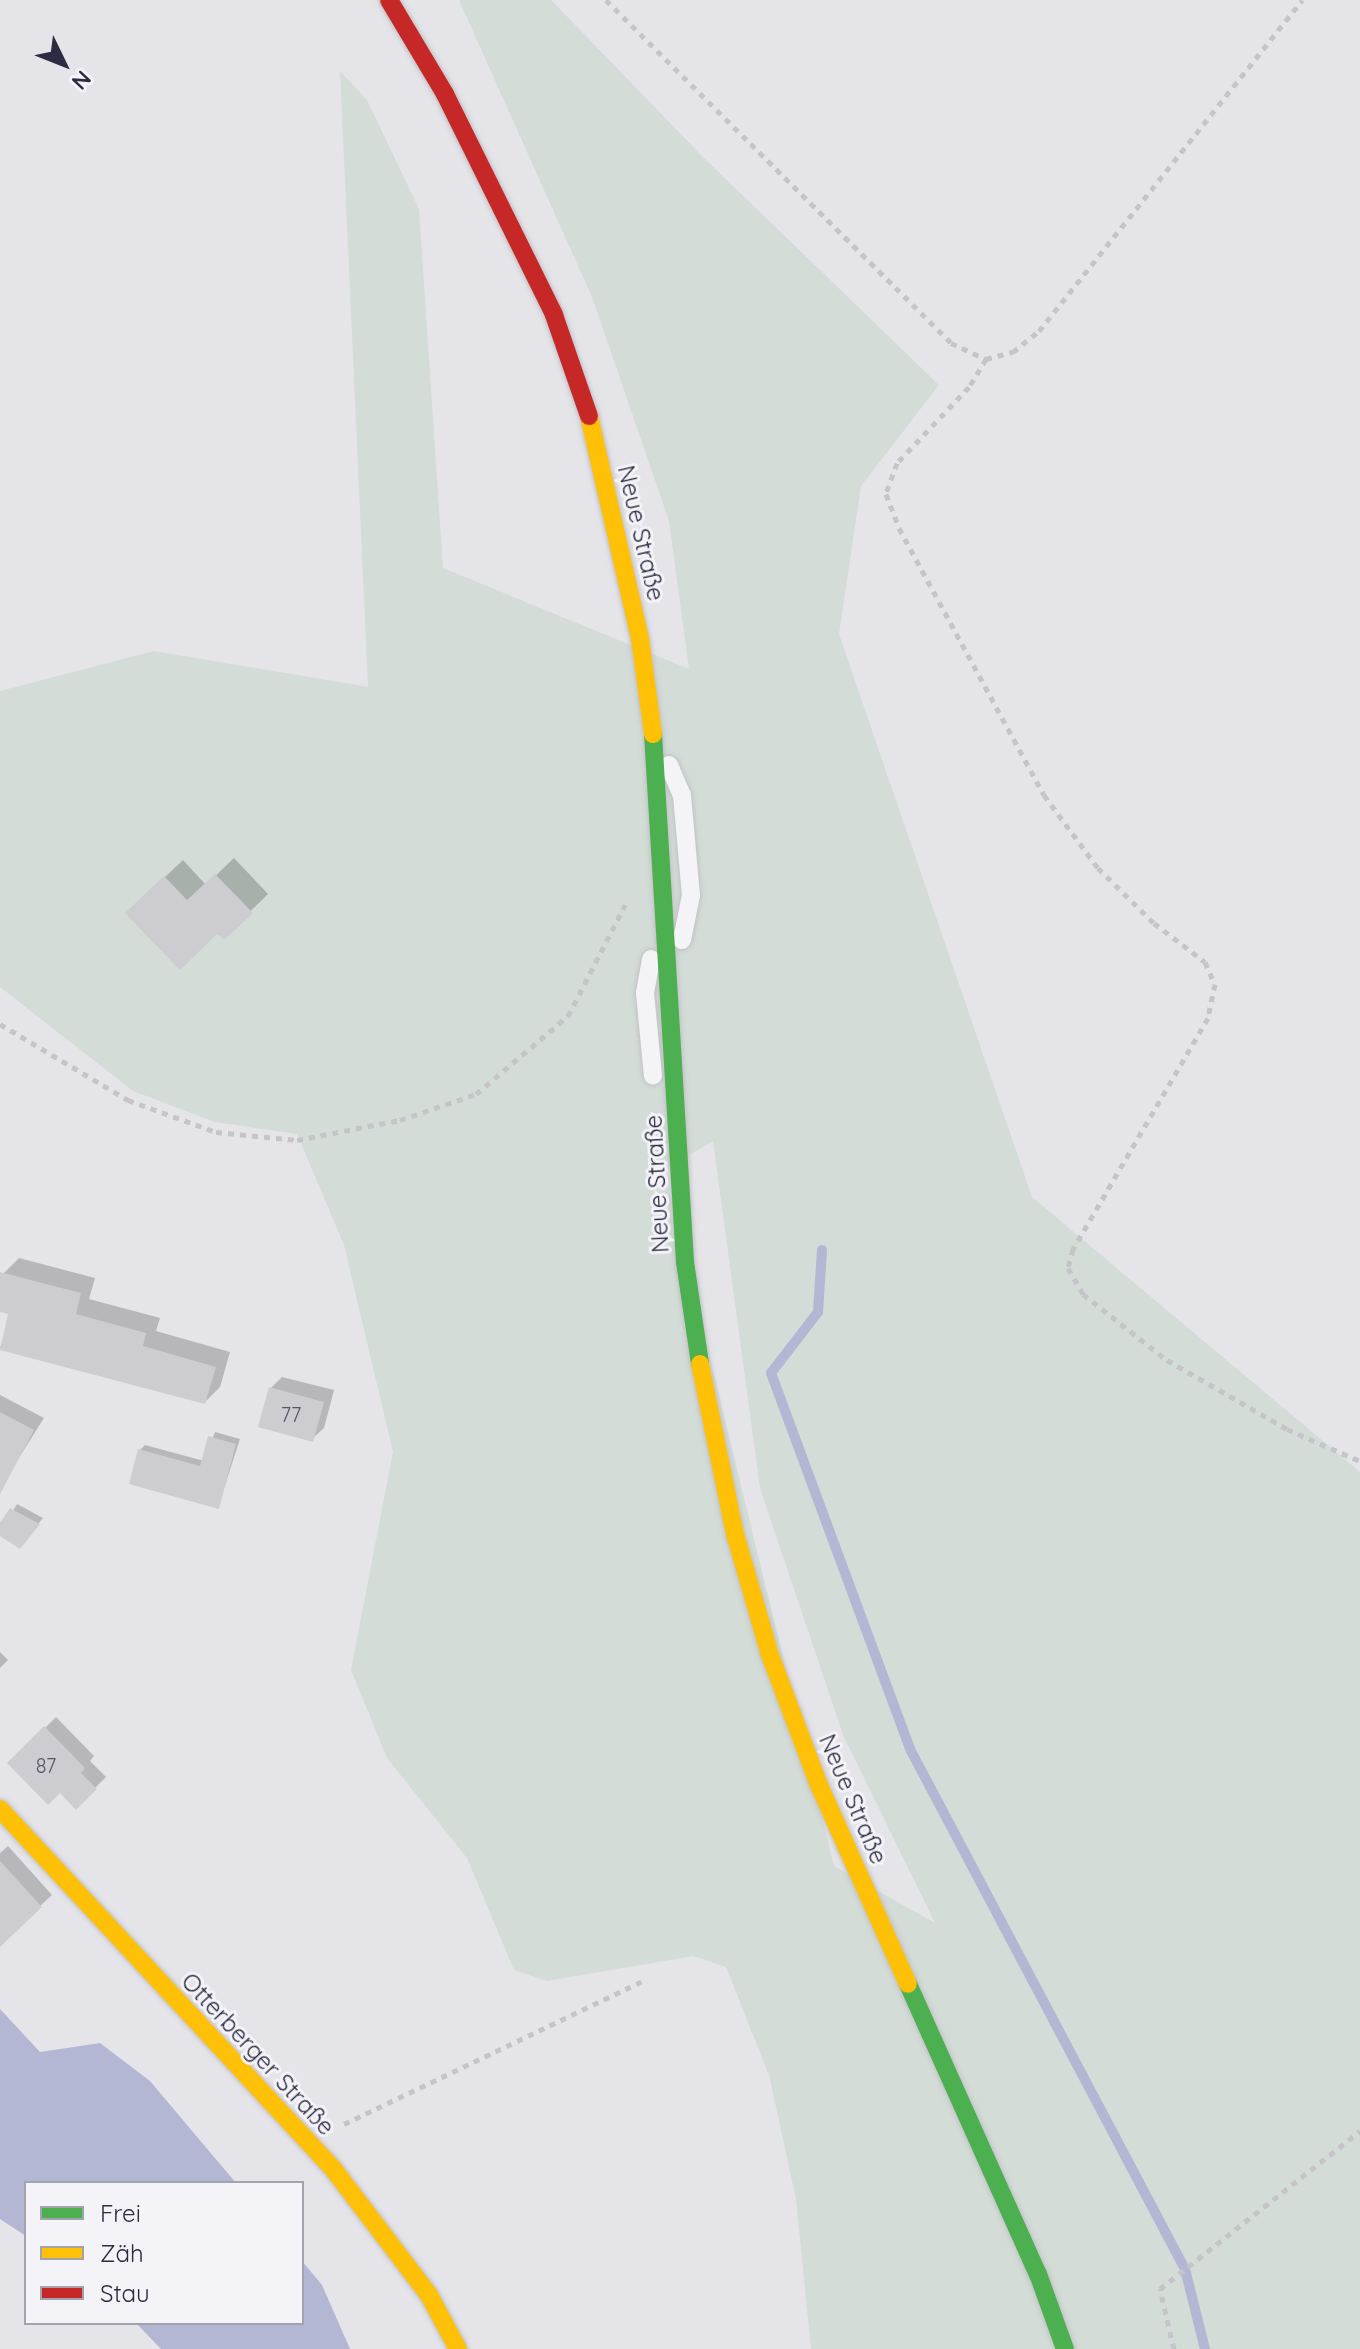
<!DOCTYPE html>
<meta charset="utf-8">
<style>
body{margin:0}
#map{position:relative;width:1360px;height:2349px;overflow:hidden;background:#e5e5e9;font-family:Quicksand,sans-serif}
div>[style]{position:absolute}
.green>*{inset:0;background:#d3dcd6}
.water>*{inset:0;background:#b4b7d3}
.shadow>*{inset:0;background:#0003}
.stream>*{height:10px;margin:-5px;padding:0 5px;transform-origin:5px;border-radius:5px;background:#b4b7d3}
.building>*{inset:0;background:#ccccd1}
.path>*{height:5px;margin-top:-2.5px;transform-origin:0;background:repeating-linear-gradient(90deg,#c4c4c9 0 6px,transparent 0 12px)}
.roads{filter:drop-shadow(0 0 2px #c2c2c6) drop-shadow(0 0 2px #c2c2c6)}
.lane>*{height:18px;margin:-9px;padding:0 9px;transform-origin:9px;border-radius:9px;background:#f4f4f6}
.fast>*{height:18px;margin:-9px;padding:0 9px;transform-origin:9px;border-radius:9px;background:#4caf50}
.slow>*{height:18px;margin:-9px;padding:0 9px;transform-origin:9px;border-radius:9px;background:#ffc107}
.jam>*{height:18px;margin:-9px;padding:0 9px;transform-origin:9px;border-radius:9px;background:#c62828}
span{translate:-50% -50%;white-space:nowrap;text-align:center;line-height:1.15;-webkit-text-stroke:6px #f3f3f8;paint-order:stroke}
.number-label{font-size:20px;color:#565567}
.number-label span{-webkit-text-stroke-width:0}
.street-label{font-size:24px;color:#2c2b42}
.legend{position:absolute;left:24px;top:2181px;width:280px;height:144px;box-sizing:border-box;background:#f3f3f8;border:2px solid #a3a3af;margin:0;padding:10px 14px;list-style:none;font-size:24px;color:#2c2b42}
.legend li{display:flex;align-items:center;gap:16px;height:40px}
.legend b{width:40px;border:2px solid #a3a3af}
.north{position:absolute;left:24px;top:24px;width:80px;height:80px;-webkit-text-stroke:6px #f3f3f8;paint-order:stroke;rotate:133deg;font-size:22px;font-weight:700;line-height:32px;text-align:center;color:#2c2b42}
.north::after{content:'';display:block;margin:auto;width:28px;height:36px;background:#2c2b42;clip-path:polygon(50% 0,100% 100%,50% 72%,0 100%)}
</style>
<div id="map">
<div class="green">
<i style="clip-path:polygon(evenodd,459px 0,551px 0,704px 158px,939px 385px,861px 486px,839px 634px,1032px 1197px,1360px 1472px,1360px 2349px,811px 2349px,796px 2199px,769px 2075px,726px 1967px,693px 1956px,547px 1981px,514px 1970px,467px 1858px,387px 1758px,351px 1670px,393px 1452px,344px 1245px,297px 1134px,215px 1122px,133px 1091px,0 987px,0 691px,154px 651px,368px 687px,340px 71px,367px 100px,419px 209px,443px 568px,689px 669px,669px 521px,592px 297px,459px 0,713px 1141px,760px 1488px,843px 1735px,935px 1923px,834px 1866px,664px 1170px,713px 1141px)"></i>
</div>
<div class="water">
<i style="clip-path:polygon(0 2009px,40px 2052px,100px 2043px,150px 2081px,236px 2183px,26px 2183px,26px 2236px,0 2219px)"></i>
<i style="clip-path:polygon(302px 2261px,322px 2285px,350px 2349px,161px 2349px,136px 2323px,302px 2323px)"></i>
</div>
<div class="shadow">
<i style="clip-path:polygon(234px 858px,268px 894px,224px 937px,145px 896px,183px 860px,206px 885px)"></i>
<i style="clip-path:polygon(19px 1258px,95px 1278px,89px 1299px,160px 1318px,156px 1331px,230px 1352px,220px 1387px,205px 1402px,0 1348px,11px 1313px,0 1310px,0 1288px,4px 1273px)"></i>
<i style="clip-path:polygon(282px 1377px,334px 1390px,324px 1428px,312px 1439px,271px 1388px)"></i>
<i style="clip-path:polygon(0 1395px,44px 1418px,8px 1475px,0 1470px)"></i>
<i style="clip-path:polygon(215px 1432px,240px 1439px,218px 1507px,140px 1450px,145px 1445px,204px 1461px)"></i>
<i style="clip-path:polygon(17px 1504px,43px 1518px,24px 1541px,0 1533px)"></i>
<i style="clip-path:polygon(0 1652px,8px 1660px,0 1668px)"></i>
<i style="clip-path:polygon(56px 1717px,94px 1756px,90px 1761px,106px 1777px,76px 1807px,60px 1790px,10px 1763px)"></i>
<i style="clip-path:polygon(8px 1846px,52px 1895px,0 1943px,0 1853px)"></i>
</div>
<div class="stream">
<i style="left:822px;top:1250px;width:62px;rotate:93.7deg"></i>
<i style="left:818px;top:1312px;width:77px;rotate:127.6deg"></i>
<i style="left:771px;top:1373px;width:401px;rotate:69.7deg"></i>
<i style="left:910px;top:1749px;width:588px;rotate:62.13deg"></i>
<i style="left:1185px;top:2269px;width:82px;rotate:76deg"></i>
</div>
<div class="building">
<i style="clip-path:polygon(215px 874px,253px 913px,224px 940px,218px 933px,180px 970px,125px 913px,164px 876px,187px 900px)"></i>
<i style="clip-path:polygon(0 1272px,81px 1293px,76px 1314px,146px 1333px,143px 1346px,216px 1367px,205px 1404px,0 1350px,8px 1314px,0 1312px)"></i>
<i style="clip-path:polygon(269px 1387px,324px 1402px,313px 1442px,258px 1427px)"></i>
<i style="clip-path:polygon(0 1412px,34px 1430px,0 1494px)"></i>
<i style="clip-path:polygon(208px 1436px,236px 1444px,219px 1509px,129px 1484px,138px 1449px,200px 1466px)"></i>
<i style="clip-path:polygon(10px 1508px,40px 1524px,20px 1549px,0 1536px,0 1523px)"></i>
<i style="clip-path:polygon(44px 1726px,85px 1768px,81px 1773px,97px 1789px,76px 1810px,60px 1793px,48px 1805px,7px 1763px)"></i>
<i style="clip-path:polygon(0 1861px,42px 1907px,0 1947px)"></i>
</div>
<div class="path">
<i style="left:606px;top:0;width:486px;rotate:44.8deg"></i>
<i style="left:951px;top:343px;width:38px;rotate:25deg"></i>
<i style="left:986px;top:359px;width:28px;rotate:-15deg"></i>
<i style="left:1013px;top:352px;width:33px;rotate:-39deg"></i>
<i style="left:1039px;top:331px;width:423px;rotate:-51.5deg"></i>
<i style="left:986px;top:359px;width:33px;rotate:121deg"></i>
<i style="left:969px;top:387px;width:105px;rotate:133.5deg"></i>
<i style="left:897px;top:463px;width:33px;rotate:110deg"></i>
<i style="left:886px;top:494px;width:36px;rotate:69deg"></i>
<i style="left:899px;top:528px;width:304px;rotate:61.5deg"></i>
<i style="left:1044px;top:795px;width:91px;rotate:53.5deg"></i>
<i style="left:1098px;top:868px;width:78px;rotate:44.5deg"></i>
<i style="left:1154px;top:923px;width:64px;rotate:37.4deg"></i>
<i style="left:1205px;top:962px;width:24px;rotate:66deg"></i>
<i style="left:1215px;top:984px;width:35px;rotate:102deg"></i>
<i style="left:1208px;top:1018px;width:268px;rotate:120.3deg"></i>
<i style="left:1073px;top:1249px;width:20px;rotate:105deg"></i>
<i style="left:1068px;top:1268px;width:30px;rotate:60deg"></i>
<i style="left:1083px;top:1294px;width:107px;rotate:38.2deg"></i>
<i style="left:1167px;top:1360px;width:138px;rotate:29.9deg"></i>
<i style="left:1287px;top:1429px;width:80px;rotate:23.7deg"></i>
<i style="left:0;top:1024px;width:149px;rotate:30.7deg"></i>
<i style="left:128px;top:1100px;width:94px;rotate:20deg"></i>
<i style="left:216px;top:1132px;width:81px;rotate:5.6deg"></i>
<i style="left:297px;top:1140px;width:105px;rotate:-11deg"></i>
<i style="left:400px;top:1120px;width:80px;rotate:-18.9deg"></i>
<i style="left:476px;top:1094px;width:121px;rotate:-40.3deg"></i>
<i style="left:568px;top:1016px;width:125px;rotate:-62.8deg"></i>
<i style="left:344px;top:2124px;width:331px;rotate:-25.6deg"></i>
<i style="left:1174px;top:2349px;width:62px;rotate:-103.1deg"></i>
<i style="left:1160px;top:2289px;width:255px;rotate:-38.3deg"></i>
</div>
<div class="roads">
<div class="lane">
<i style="left:669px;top:765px;width:33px;rotate:67deg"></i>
<i style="left:682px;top:795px;width:100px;rotate:84.9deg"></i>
<i style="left:691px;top:895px;width:46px;rotate:101.3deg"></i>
<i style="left:651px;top:959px;width:35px;rotate:100deg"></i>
<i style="left:645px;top:993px;width:83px;rotate:84.5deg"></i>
</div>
<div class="fast">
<i style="left:653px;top:734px;width:529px;rotate:86.53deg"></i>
<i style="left:685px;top:1262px;width:103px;rotate:81.6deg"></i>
<i style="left:908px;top:1984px;width:318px;rotate:65.9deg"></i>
<i style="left:1038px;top:2274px;width:80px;rotate:70.2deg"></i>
</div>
<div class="slow">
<i style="left:589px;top:416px;width:229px;rotate:77.1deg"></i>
<i style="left:640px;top:639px;width:96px;rotate:82.2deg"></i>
<i style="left:700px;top:1364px;width:174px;rotate:78.4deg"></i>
<i style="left:735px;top:1534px;width:126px;rotate:73.9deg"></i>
<i style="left:770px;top:1655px;width:137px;rotate:69.4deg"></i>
<i style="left:818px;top:1783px;width:220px;rotate:65.9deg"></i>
<i style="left:0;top:1809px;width:492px;rotate:47.2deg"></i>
<i style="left:334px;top:2170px;width:157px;rotate:52.8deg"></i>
<i style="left:429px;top:2295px;width:61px;rotate:61.8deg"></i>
</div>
<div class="jam">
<i style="left:389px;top:0;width:109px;rotate:59.2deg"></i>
<i style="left:445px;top:94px;width:246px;rotate:63.7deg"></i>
<i style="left:554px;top:315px;width:107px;rotate:70.9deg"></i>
</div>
</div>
<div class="number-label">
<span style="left:291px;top:1414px">77</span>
<span style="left:46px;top:1765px">87</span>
</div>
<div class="street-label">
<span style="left:641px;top:533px;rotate:77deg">Neue Straße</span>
<span style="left:657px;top:1184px;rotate:-93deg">Neue Straße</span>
<span style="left:853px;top:1799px;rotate:67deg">Neue Straße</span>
<span style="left:258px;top:2054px;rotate:47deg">Otterberger Straße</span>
</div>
<ul class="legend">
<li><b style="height:10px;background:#4caf50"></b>Frei</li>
<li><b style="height:10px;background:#ffc107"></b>Zäh</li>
<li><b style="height:10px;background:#c62828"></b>Stau</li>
</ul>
<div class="north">N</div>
</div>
